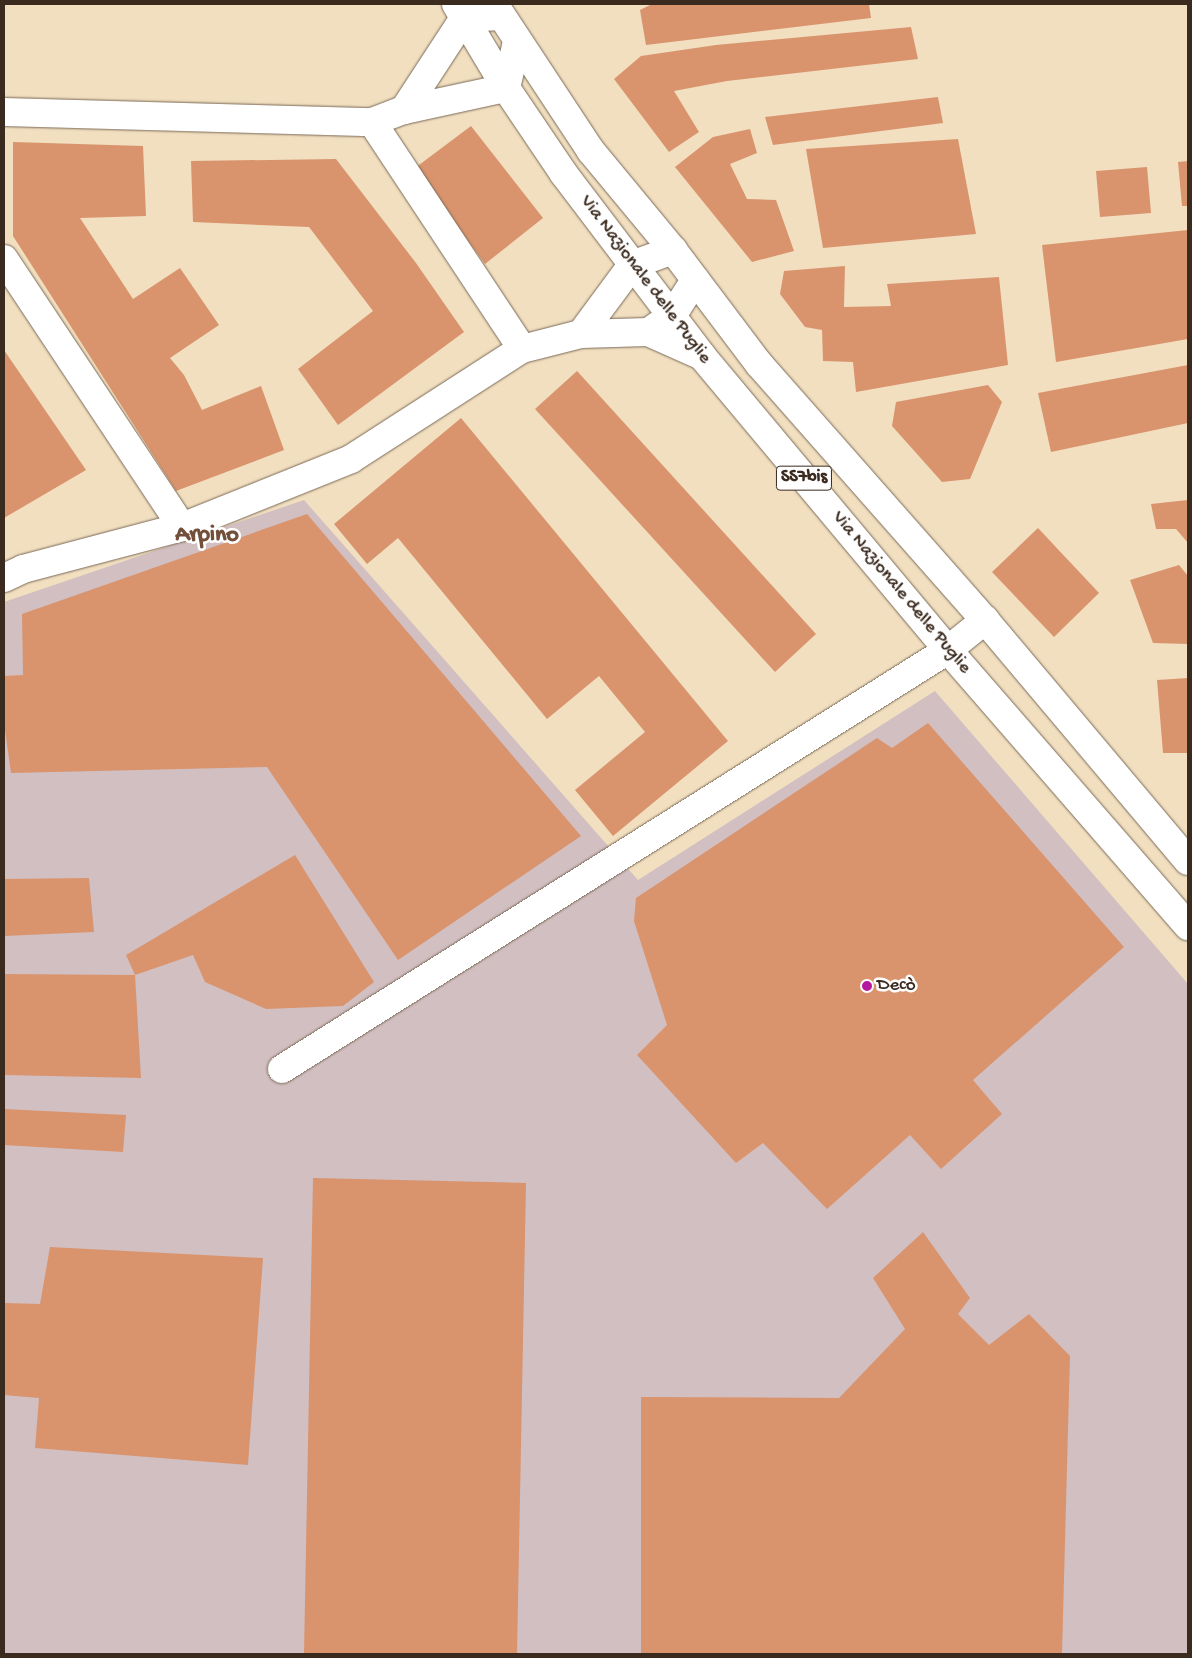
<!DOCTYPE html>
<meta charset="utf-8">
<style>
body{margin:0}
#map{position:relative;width:1192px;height:1658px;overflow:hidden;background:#f1dfc0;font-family:"Gochi Hand",sans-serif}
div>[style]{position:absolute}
.industrial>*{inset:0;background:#d2bfc1}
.building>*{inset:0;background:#d9946e}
.roads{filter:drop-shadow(0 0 1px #7b6957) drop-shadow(0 0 1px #7b6957)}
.minor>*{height:28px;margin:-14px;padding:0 14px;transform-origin:14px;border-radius:14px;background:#fff}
.major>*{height:28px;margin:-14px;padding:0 14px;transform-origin:14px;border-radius:14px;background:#fff}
.dots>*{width:14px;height:14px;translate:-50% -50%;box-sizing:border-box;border:2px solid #fff;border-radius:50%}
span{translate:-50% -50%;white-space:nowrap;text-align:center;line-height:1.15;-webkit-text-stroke:5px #fff;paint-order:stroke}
.shield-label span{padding:1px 4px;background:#fff;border:1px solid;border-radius:4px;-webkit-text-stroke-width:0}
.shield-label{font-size:18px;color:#3b2a1e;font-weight:700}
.street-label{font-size:19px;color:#3b2a1e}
.poi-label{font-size:19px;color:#3b2a1e}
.left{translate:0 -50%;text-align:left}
.district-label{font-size:24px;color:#724f3a;font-weight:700}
.frame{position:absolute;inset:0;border:5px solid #3b2a1e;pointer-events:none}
</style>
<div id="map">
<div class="industrial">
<i style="clip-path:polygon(304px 500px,638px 880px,935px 691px,1188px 984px,1188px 1654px,4px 1654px,4px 602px)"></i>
</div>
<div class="building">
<i style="clip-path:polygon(652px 4px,869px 4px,871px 18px,646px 45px,640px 10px)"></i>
<i style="clip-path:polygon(911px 27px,918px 59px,727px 81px,674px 91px,699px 132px,669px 152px,614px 79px,641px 56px,716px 45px)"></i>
<i style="clip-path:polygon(938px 97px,943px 123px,773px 145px,765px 117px)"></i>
<i style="clip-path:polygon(471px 126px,543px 218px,485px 264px,415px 168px)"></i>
<i style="clip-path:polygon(750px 129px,757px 153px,730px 164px,747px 199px,776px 200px,794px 251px,752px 262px,675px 167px,713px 137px)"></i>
<i style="clip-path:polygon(958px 139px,976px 234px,823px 248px,806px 149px)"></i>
<i style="clip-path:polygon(13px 142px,143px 146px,146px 216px,80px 218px,133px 299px,180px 268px,219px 325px,170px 358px,184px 375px,202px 410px,261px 386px,284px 450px,176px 491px,13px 236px)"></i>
<i style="clip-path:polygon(336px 159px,416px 263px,464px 332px,338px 425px,298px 369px,373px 311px,309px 227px,193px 222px,191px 161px)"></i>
<i style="clip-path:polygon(1188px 161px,1188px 206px,1182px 206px,1178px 162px)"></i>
<i style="clip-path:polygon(1147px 167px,1151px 213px,1100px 217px,1096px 171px)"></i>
<i style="clip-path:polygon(1188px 230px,1188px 339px,1056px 362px,1042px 245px)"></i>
<i style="clip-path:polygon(845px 266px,844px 307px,891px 306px,887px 284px,999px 277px,1008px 365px,856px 392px,853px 362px,823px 361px,822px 330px,805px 327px,780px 294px,784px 271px)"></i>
<i style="clip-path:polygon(4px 350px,86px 470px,4px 518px)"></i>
<i style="clip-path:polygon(1188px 365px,1188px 423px,1051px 452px,1038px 393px)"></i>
<i style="clip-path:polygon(577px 371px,816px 634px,775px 672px,535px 409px)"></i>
<i style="clip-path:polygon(988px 385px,1002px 402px,970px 479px,942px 482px,892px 426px,896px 402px)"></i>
<i style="clip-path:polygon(461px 418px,728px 741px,613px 836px,575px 790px,645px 732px,599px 676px,547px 719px,398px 538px,367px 564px,334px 524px)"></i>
<i style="clip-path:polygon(1188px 500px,1188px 543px,1176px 529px,1156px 529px,1151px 504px)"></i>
<i style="clip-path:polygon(307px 514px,581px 836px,398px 960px,267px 767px,11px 773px,4px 723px,4px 676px,23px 675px,22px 614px)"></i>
<i style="clip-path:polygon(1038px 528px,1099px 593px,1054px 637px,992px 572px)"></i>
<i style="clip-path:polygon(1179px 565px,1188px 576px,1188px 644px,1153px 643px,1130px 580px)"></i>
<i style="clip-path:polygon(1188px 678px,1188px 753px,1163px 753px,1157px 680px)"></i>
<i style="clip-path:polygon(928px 723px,1124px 947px,973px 1080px,1002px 1114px,941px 1169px,910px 1135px,827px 1209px,763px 1143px,736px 1163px,637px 1055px,667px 1025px,634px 921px,636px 898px,877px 738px,892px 748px)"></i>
<i style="clip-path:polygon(295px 855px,374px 982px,343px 1006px,266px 1009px,205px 982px,193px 955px,135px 975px,126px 955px)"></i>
<i style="clip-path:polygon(89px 878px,94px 932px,4px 936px,4px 879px)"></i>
<i style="clip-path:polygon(4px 974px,135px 975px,141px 1078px,4px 1075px)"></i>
<i style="clip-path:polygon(4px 1109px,126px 1115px,123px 1152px,4px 1145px)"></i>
<i style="clip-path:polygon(313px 1178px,526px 1183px,517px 1654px,304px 1654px)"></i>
<i style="clip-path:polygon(923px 1232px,970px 1298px,958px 1314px,989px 1345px,1029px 1314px,1070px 1356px,1062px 1654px,641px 1654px,641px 1397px,839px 1398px,905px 1329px,873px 1278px)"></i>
<i style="clip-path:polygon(50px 1247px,263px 1258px,248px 1465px,35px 1448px,39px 1398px,4px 1395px,4px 1303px,40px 1304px)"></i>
</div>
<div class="roads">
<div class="minor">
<i style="left:404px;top:110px;width:110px;rotate:-56.9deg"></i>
<i style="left:464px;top:18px;width:37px;rotate:-3deg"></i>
<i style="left:4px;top:112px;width:368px;rotate:1.6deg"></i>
<i style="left:372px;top:122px;width:34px;rotate:-21deg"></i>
<i style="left:404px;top:110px;width:104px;rotate:-12.2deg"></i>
<i style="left:506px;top:88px;width:47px;rotate:-76.6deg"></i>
<i style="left:372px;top:122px;width:272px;rotate:56.5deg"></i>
<i style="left:4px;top:259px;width:322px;rotate:56.4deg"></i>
<i style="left:654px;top:328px;width:22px;rotate:-34deg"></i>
<i style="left:672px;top:316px;width:43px;rotate:-57.4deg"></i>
<i style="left:581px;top:334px;width:86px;rotate:-53.5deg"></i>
<i style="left:632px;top:265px;width:44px;rotate:-20.1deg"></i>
<i style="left:4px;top:578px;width:21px;rotate:-25deg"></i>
<i style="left:23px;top:569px;width:164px;rotate:-14.8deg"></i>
<i style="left:182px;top:527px;width:182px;rotate:-21.9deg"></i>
<i style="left:351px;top:459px;width:203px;rotate:-32.8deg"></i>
<i style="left:522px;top:349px;width:61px;rotate:-14.3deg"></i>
<i style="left:581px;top:334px;width:67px;rotate:-1.7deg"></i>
<i style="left:648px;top:332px;width:59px;rotate:24deg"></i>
<i style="left:282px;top:1069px;width:787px;rotate:-32.18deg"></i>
<i style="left:948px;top:650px;width:48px;rotate:-39deg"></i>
</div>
<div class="major">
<i style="left:456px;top:4px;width:98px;rotate:59.2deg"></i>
<i style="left:506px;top:88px;width:104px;rotate:56deg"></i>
<i style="left:564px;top:174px;width:228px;rotate:52.8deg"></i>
<i style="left:702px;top:356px;width:383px;rotate:50.1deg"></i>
<i style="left:948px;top:650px;width:366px;rotate:49deg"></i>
<i style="left:494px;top:4px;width:176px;rotate:56.6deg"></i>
<i style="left:591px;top:151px;width:129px;rotate:50.4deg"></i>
<i style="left:673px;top:250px;width:143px;rotate:53deg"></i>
<i style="left:759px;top:364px;width:341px;rotate:48.6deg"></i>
<i style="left:985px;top:620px;width:315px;rotate:49.9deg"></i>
</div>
</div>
<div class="dots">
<i style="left:867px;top:986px;background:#b5179e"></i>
</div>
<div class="shield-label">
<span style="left:804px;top:478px">SS7bis</span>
</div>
<div class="street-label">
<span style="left:645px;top:280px;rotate:53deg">Via Nazionale delle Puglie</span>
<span style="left:901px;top:593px;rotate:50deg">Via Nazionale delle Puglie</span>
</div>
<div class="poi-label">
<span class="left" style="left:877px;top:986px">Decò</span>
</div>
<div class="district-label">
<span style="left:207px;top:536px">Arpino</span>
</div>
<div class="frame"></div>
</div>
